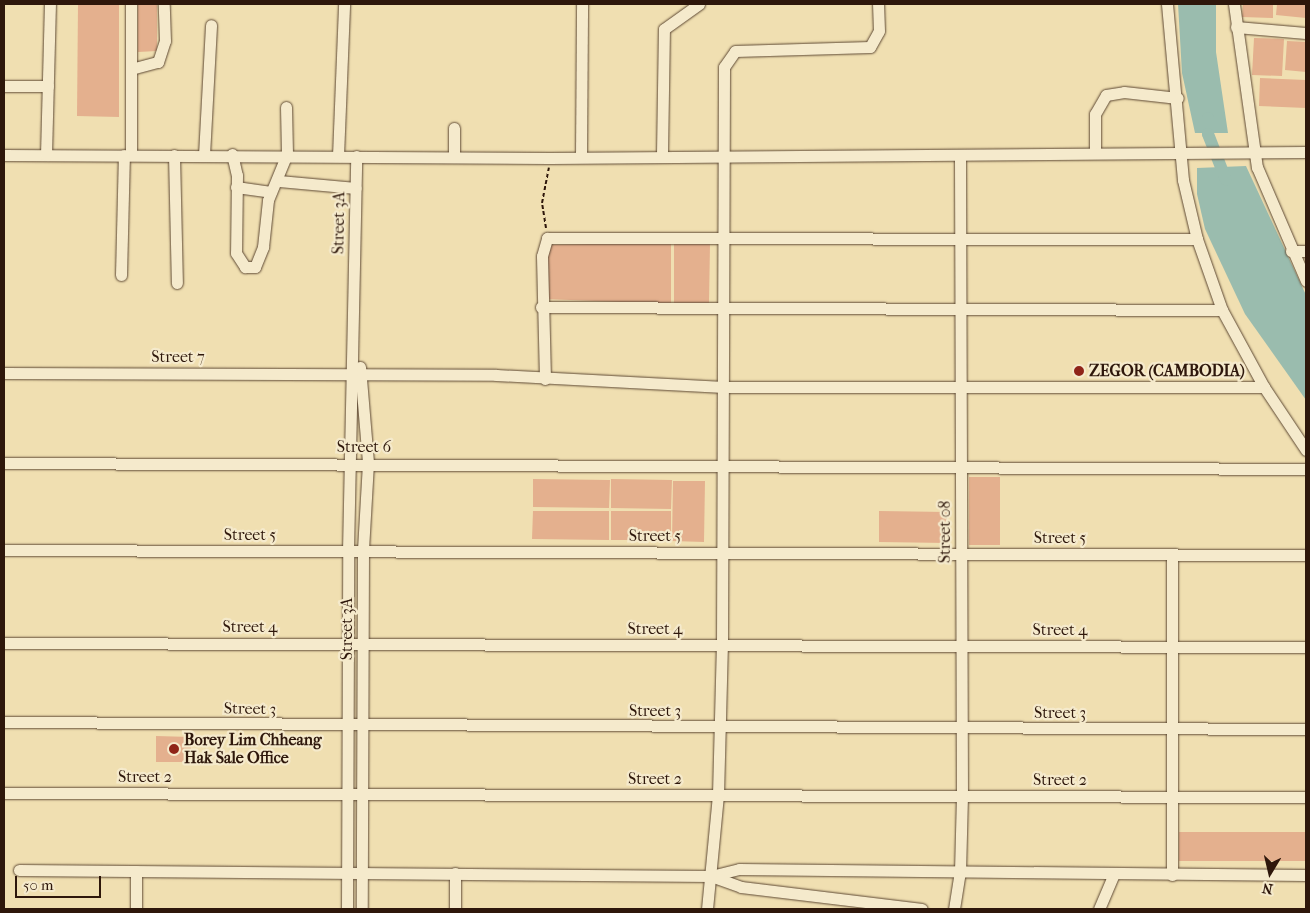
<!DOCTYPE html>
<style>
body{margin:0}
#map{position:relative;width:1310px;height:913px;overflow:hidden;background:#f0dfb1;font-family:"IM FELL French Canon",serif}
div>[style]{position:absolute}
.water>*{inset:0;background:#9abcae}
.canal>*{height:12px;margin:-6px;padding:0 6px;transform-origin:6px;border-radius:6px;background:#9abcae}
.building>*{inset:0;background:#e4b08e}
.path>*{height:2px;margin-top:-1px;transform-origin:0;background:repeating-linear-gradient(90deg,#2e170b 0 4px,transparent 0 6.5px)}
.roads{filter:drop-shadow(0 0 1px #5e4934) drop-shadow(0 0 1px #5e4934)}
.minor>*{height:11px;margin:-5.5px;padding:0 5.5px;transform-origin:5.5px;border-radius:5.5px;background:#f5eacc}
.dots>*{width:14px;height:14px;translate:-50% -50%;box-sizing:border-box;border:2px solid #f5eacc;border-radius:50%}
span{translate:-50% -50%;white-space:nowrap;text-align:center;line-height:1.15;-webkit-text-stroke:4.5px #f5eacc;paint-order:stroke}
.street-label{font-size:16px;color:#2e170b}
.poi-label{font-size:16px;color:#2e170b;font-weight:700}
.left{translate:0 -50%;text-align:left}
.frame{position:absolute;inset:0;border:5px solid #2e170b;pointer-events:none}
.north{position:absolute;left:1245px;top:848px;width:50px;height:50px;-webkit-text-stroke:4px #f5eacc;paint-order:stroke;rotate:189deg;font-size:14px;font-weight:700;line-height:20px;text-align:center;color:#2e170b}
.north::after{content:'';display:block;margin:auto;width:18px;height:22px;background:#2e170b;clip-path:polygon(50% 0,100% 100%,50% 72%,0 100%)}
.scale{position:absolute;left:15px;top:876px;width:86px;height:22px;box-sizing:border-box;border:2px solid #2e170b;border-top:0;padding-left:6px;font-size:15px;line-height:18px;white-space:nowrap;color:#2e170b;-webkit-text-stroke:4px #f5eacc;paint-order:stroke}
</style>
<div id="map">
<div class="water">
<i style="clip-path:polygon(1178px 4px,1216px 4px,1216px 52px,1228px 133px,1195px 133px,1182px 73px)"></i>
<i style="clip-path:polygon(1246px 166px,1306px 295px,1306px 400px,1245px 314px,1205px 229px,1197px 194px,1197px 168px)"></i>
</div>
<div class="canal">
<i style="left:1208px;top:118px;width:16px;rotate:90deg"></i>
<i style="left:1208px;top:134px;width:49px;rotate:68.6deg"></i>
</div>
<div class="building">
<i style="clip-path:polygon(78px 4px,119px 4px,119px 117px,77px 116px)"></i>
<i style="clip-path:polygon(138px 4px,157px 4px,157px 51px,138px 52px)"></i>
<i style="clip-path:polygon(1243px 4px,1273px 4px,1273px 18px,1242px 17px)"></i>
<i style="clip-path:polygon(1277px 4px,1306px 4px,1306px 18px,1276px 15px)"></i>
<i style="clip-path:polygon(1254px 38px,1284px 39px,1282px 76px,1252px 75px)"></i>
<i style="clip-path:polygon(1287px 41px,1306px 42px,1306px 72px,1285px 70px)"></i>
<i style="clip-path:polygon(1260px 78px,1306px 80px,1306px 108px,1259px 106px)"></i>
<i style="clip-path:polygon(671px 242px,671px 304px,545px 299px,548px 245px)"></i>
<i style="clip-path:polygon(674px 243px,710px 244px,709px 304px,674px 303px)"></i>
<i style="clip-path:polygon(969px 477px,1000px 477px,1000px 545px,969px 545px)"></i>
<i style="clip-path:polygon(533px 479px,610px 480px,609px 508px,533px 507px)"></i>
<i style="clip-path:polygon(611px 479px,672px 480px,671px 509px,611px 508px)"></i>
<i style="clip-path:polygon(673px 481px,705px 481px,704px 542px,672px 541px)"></i>
<i style="clip-path:polygon(533px 511px,609px 511px,609px 540px,532px 539px)"></i>
<i style="clip-path:polygon(611px 511px,671px 511px,671px 540px,611px 540px)"></i>
<i style="clip-path:polygon(879px 511px,947px 512px,947px 543px,879px 542px)"></i>
<i style="clip-path:polygon(156px 736px,191px 737px,191px 762px,156px 762px)"></i>
<i style="clip-path:polygon(1179px 832px,1306px 832px,1306px 861px,1179px 861px)"></i>
</div>
<div class="path">
<i style="left:546px;top:228px;width:25px;rotate:-99deg"></i>
<i style="left:542px;top:203px;width:36px;rotate:-79deg"></i>
</div>
<div class="roads">
<div class="minor">
<i style="left:131px;top:4px;width:151px;rotate:90deg"></i>
<i style="left:1167px;top:4px;width:177px;rotate:84.8deg"></i>
<i style="left:1183px;top:180px;width:61px;rotate:76.7deg"></i>
<i style="left:1197px;top:239px;width:75px;rotate:70.6deg"></i>
<i style="left:1222px;top:310px;width:88px;rotate:61.4deg"></i>
<i style="left:1264px;top:387px;width:76px;rotate:56.3deg"></i>
<i style="left:1234px;top:4px;width:165px;rotate:82deg"></i>
<i style="left:1257px;top:167px;width:124px;rotate:66.7deg"></i>
<i style="left:1236px;top:27px;width:70px;rotate:4.9deg"></i>
<i style="left:131px;top:69px;width:28px;rotate:-15deg"></i>
<i style="left:158px;top:62px;width:22px;rotate:-72deg"></i>
<i style="left:165px;top:41px;width:37px;rotate:-92deg"></i>
<i style="left:4px;top:86px;width:44px"></i>
<i style="left:454px;top:128px;width:29px;rotate:90deg"></i>
<i style="left:1095px;top:152px;width:38px;rotate:-90deg"></i>
<i style="left:1095px;top:114px;width:22px;rotate:-60deg"></i>
<i style="left:1106px;top:95px;width:18px;rotate:-9deg"></i>
<i style="left:1124px;top:92px;width:54px;rotate:6.3deg"></i>
<i style="left:232px;top:154px;width:22px;rotate:77deg"></i>
<i style="left:237px;top:175px;width:78px;rotate:90.7deg"></i>
<i style="left:236px;top:253px;width:17px;rotate:57deg"></i>
<i style="left:245px;top:267px;width:10px"></i>
<i style="left:255px;top:267px;width:22px;rotate:-68deg"></i>
<i style="left:263px;top:247px;width:47px;rotate:-83.9deg"></i>
<i style="left:268px;top:200px;width:50px;rotate:-67.6deg"></i>
<i style="left:287px;top:154px;width:47px;rotate:-91.2deg"></i>
<i style="left:662px;top:154px;width:125px;rotate:-89.1deg"></i>
<i style="left:664px;top:29px;width:43px;rotate:-35.5deg"></i>
<i style="left:4px;top:155px;width:546px;rotate:0.31deg"></i>
<i style="left:550px;top:158px;width:756px;rotate:-0.45deg"></i>
<i style="left:46px;top:155px;width:151px;rotate:-88.5deg"></i>
<i style="left:174px;top:155px;width:128px;rotate:88.7deg"></i>
<i style="left:204px;top:155px;width:130px;rotate:-86.9deg"></i>
<i style="left:338px;top:156px;width:152px;rotate:-87.7deg"></i>
<i style="left:581px;top:157px;width:153px;rotate:-89.6deg"></i>
<i style="left:279px;top:181px;width:77px;rotate:5.2deg"></i>
<i style="left:236px;top:187px;width:35px;rotate:8deg"></i>
<i style="left:1291px;top:251px;width:15px"></i>
<i style="left:121px;top:275px;width:120px;rotate:-88.6deg"></i>
<i style="left:541px;top:307px;width:681px;rotate:0.25deg"></i>
<i style="left:360px;top:367px;width:96px;rotate:85.2deg"></i>
<i style="left:368px;top:463px;width:88px;rotate:93.3deg"></i>
<i style="left:363px;top:551px;width:358px;rotate:90.2deg"></i>
<i style="left:4px;top:373px;width:492px;rotate:0.2deg"></i>
<i style="left:496px;top:375px;width:228px;rotate:3deg"></i>
<i style="left:724px;top:387px;width:540px"></i>
<i style="left:545px;top:379px;width:123px;rotate:-91.4deg"></i>
<i style="left:542px;top:256px;width:19px;rotate:-74deg"></i>
<i style="left:547px;top:238px;width:650px;rotate:0.09deg"></i>
<i style="left:4px;top:463px;width:1302px;rotate:0.26deg"></i>
<i style="left:4px;top:550px;width:1302px;rotate:0.22deg"></i>
<i style="left:4px;top:643px;width:1302px;rotate:0.18deg"></i>
<i style="left:4px;top:722px;width:1302px;rotate:0.31deg"></i>
<i style="left:4px;top:793px;width:1302px;rotate:0.18deg"></i>
<i style="left:19px;top:870px;width:692px;rotate:0.5deg"></i>
<i style="left:711px;top:876px;width:29px;rotate:-14deg"></i>
<i style="left:739px;top:869px;width:567px;rotate:0.61deg"></i>
<i style="left:136px;top:871px;width:38px;rotate:90deg"></i>
<i style="left:455px;top:873px;width:36px;rotate:90deg"></i>
<i style="left:1172px;top:875px;width:321px;rotate:-90deg"></i>
<i style="left:711px;top:876px;width:32px;rotate:20deg"></i>
<i style="left:741px;top:887px;width:182px;rotate:6.9deg"></i>
<i style="left:347px;top:909px;width:358px;rotate:-89.8deg"></i>
<i style="left:348px;top:551px;width:395px;rotate:-88.8deg"></i>
<i style="left:707px;top:909px;width:115px;rotate:-84.5deg"></i>
<i style="left:718px;top:795px;width:150px;rotate:-88.5deg"></i>
<i style="left:722px;top:645px;width:578px;rotate:-89.8deg"></i>
<i style="left:724px;top:67px;width:19px;rotate:-55deg"></i>
<i style="left:735px;top:51px;width:135px;rotate:-1.7deg"></i>
<i style="left:870px;top:47px;width:18px;rotate:-61deg"></i>
<i style="left:879px;top:31px;width:27px;rotate:-92deg"></i>
<i style="left:954px;top:909px;width:37px;rotate:-81deg"></i>
<i style="left:960px;top:872px;width:76px;rotate:-88.5deg"></i>
<i style="left:962px;top:796px;width:641px;rotate:-90.18deg"></i>
<i style="left:1099px;top:909px;width:38px;rotate:-67deg"></i>
</div>
</div>
<div class="dots">
<i style="left:1079px;top:371px;background:#8f2418"></i>
<i style="left:174px;top:749px;background:#8f2418"></i>
</div>
<div class="street-label">
<span style="left:339px;top:223px;rotate:-89deg">Street 3A</span>
<span style="left:178px;top:357px">Street 7</span>
<span style="left:364px;top:447px">Street 6</span>
<span style="left:945px;top:532px;rotate:-90deg">Street 08</span>
<span style="left:250px;top:535px">Street 5</span>
<span style="left:655px;top:536px">Street 5</span>
<span style="left:1060px;top:538px">Street 5</span>
<span style="left:250px;top:627px">Street 4</span>
<span style="left:347px;top:629px;rotate:-90deg">Street 3A</span>
<span style="left:655px;top:629px">Street 4</span>
<span style="left:1060px;top:630px">Street 4</span>
<span style="left:250px;top:709px;rotate:1deg">Street 3</span>
<span style="left:655px;top:711px">Street 3</span>
<span style="left:1060px;top:713px">Street 3</span>
<span style="left:145px;top:777px">Street 2</span>
<span style="left:655px;top:779px">Street 2</span>
<span style="left:1060px;top:780px">Street 2</span>
</div>
<div class="poi-label">
<span class="left" style="left:1089px;top:371px">ZEGOR (CAMBODIA)</span>
<span class="left" style="left:184px;top:749px">Borey Lim Chheang<br>Hak Sale Office</span>
</div>
<div class="frame"></div>
<div class="north">N</div>
<div class="scale">50 m</div>
</div>
